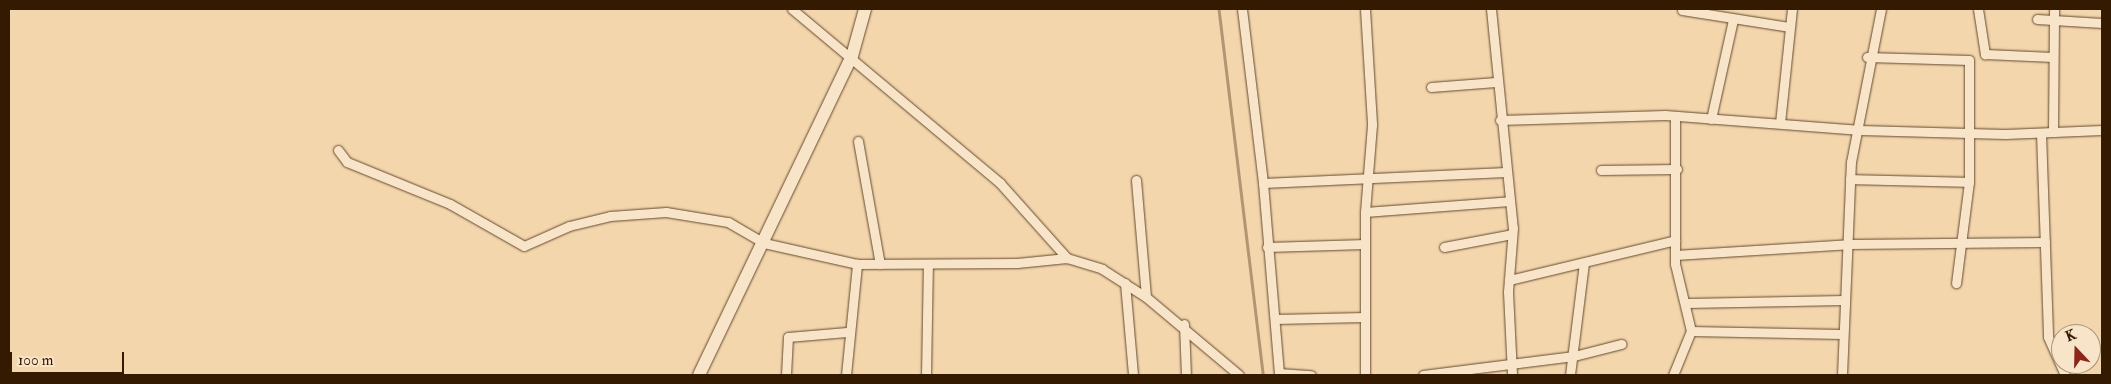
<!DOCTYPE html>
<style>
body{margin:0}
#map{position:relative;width:2111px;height:384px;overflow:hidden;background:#f3d6ac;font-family:"IM FELL Double Pica",serif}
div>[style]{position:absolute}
.stream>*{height:2.5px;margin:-1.25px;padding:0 1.25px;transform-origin:1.25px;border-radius:1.25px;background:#b29672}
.roads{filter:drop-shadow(0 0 1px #644a2b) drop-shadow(0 0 1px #644a2b)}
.minor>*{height:9px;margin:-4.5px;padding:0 4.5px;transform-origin:4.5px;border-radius:4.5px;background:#f7e4c9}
.secondary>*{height:12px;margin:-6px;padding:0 6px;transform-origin:6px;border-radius:6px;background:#f7e4c9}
span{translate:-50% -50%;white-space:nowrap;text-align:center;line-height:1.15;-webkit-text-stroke:4px #f7e4c9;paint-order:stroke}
.frame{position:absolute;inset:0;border:10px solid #341b00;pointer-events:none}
.north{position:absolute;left:2051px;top:324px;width:50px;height:50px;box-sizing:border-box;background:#f7e4c9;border:1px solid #a99479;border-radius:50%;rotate:339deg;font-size:14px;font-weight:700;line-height:20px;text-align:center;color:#341b00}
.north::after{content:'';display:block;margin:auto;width:18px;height:22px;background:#8f2418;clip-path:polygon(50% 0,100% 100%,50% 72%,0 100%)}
.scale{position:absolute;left:10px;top:352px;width:114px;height:22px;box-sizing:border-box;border:2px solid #341b00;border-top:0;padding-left:6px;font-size:15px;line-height:18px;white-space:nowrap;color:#341b00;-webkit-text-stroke:4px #f7e4c9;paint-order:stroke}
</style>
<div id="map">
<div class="stream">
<i style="left:1219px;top:9px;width:369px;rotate:83.1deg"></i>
</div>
<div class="roads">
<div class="minor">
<i style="left:792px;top:9px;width:271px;rotate:39.9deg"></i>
<i style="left:1000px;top:183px;width:101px;rotate:48.2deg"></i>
<i style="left:1242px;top:9px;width:175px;rotate:83.1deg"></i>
<i style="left:1263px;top:183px;width:243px;rotate:-2.6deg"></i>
<i style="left:1365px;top:9px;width:116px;rotate:86.5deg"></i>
<i style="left:1372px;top:125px;width:87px;rotate:94.6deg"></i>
<i style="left:1365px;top:212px;width:163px;rotate:90deg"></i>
<i style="left:1491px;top:9px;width:220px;rotate:84.3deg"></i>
<i style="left:1513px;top:228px;width:64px;rotate:94.5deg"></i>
<i style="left:1508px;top:292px;width:83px;rotate:87.2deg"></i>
<i style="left:1978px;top:9px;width:46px;rotate:81.2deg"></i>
<i style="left:1985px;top:54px;width:68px;rotate:2.5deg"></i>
<i style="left:1682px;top:10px;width:108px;rotate:9deg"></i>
<i style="left:2037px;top:19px;width:65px;rotate:3.5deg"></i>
<i style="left:1867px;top:57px;width:102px;rotate:1.7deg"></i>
<i style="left:1969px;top:60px;width:122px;rotate:90deg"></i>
<i style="left:1969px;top:182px;width:102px;rotate:97.3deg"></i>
<i style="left:1431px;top:87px;width:65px;rotate:-4.4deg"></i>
<i style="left:1711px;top:119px;width:101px;rotate:-77.5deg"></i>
<i style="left:1500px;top:120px;width:165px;rotate:-1.7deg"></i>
<i style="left:1665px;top:115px;width:196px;rotate:4.4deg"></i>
<i style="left:1860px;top:130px;width:145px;rotate:1.6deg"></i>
<i style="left:2005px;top:134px;width:97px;rotate:-2.4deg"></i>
<i style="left:1780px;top:123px;width:115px;rotate:-84deg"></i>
<i style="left:2053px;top:132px;width:123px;rotate:-89.5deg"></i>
<i style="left:2041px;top:133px;width:204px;rotate:88deg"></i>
<i style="left:2048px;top:337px;width:42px;rotate:65.9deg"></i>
<i style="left:858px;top:141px;width:125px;rotate:79.9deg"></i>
<i style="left:338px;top:150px;width:15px;rotate:53deg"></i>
<i style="left:347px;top:162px;width:111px;rotate:22.2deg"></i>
<i style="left:450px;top:204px;width:85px;rotate:29.6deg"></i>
<i style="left:524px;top:246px;width:49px;rotate:-24deg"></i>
<i style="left:569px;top:226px;width:42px;rotate:-13.7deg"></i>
<i style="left:610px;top:216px;width:56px;rotate:-4.1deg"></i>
<i style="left:666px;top:212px;width:63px;rotate:9.2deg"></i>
<i style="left:728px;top:222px;width:42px;rotate:30.3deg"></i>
<i style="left:764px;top:243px;width:95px;rotate:12.7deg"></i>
<i style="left:857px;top:264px;width:160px;rotate:-0.4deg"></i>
<i style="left:1017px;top:263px;width:50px;rotate:-5.7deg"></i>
<i style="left:1067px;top:258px;width:37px;rotate:17deg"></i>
<i style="left:1102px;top:269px;width:52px;rotate:32.5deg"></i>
<i style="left:1146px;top:297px;width:121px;rotate:40deg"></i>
<i style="left:1601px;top:170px;width:76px;rotate:-0.8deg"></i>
<i style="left:1850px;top:179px;width:119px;rotate:1.4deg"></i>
<i style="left:1136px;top:180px;width:117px;rotate:85.1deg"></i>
<i style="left:1263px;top:183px;width:193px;rotate:85.2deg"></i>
<i style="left:1365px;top:212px;width:145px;rotate:-4.3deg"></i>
<i style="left:1267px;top:247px;width:98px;rotate:-1.8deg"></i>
<i style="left:1444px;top:247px;width:69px;rotate:-10.8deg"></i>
<i style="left:1675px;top:255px;width:173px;rotate:-3.6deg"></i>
<i style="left:1848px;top:244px;width:197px;rotate:-0.6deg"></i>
<i style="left:1509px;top:280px;width:171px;rotate:-13.5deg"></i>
<i style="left:1125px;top:283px;width:92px;rotate:85deg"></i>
<i style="left:1687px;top:303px;width:157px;rotate:-1.1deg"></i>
<i style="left:1275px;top:319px;width:90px;rotate:-1.3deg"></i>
<i style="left:1184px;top:324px;width:51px;rotate:87.8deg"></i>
<i style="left:1691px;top:331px;width:151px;rotate:1.1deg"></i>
<i style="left:1279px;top:373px;width:32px;rotate:4deg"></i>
<i style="left:786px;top:375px;width:38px;rotate:-87deg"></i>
<i style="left:788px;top:337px;width:59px;rotate:-4.8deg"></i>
<i style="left:846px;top:375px;width:112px;rotate:-84.3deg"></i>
<i style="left:926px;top:375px;width:111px;rotate:-89deg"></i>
<i style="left:1423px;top:375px;width:152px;rotate:-7.2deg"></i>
<i style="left:1574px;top:356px;width:49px;rotate:-14.3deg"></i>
<i style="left:1570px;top:375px;width:113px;rotate:-82.9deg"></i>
<i style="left:1673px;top:375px;width:48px;rotate:-67.8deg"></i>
<i style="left:1691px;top:331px;width:69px;rotate:-103.4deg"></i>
<i style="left:1675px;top:264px;width:148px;rotate:-90deg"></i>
<i style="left:1842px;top:375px;width:213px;rotate:-87.6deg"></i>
<i style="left:1851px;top:162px;width:156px;rotate:-78.9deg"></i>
</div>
<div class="secondary">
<i style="left:699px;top:375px;width:354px;rotate:-64.4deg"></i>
<i style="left:852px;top:56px;width:49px;rotate:-74.5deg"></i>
</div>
</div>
<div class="frame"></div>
<div class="north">K</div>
<div class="scale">100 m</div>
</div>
